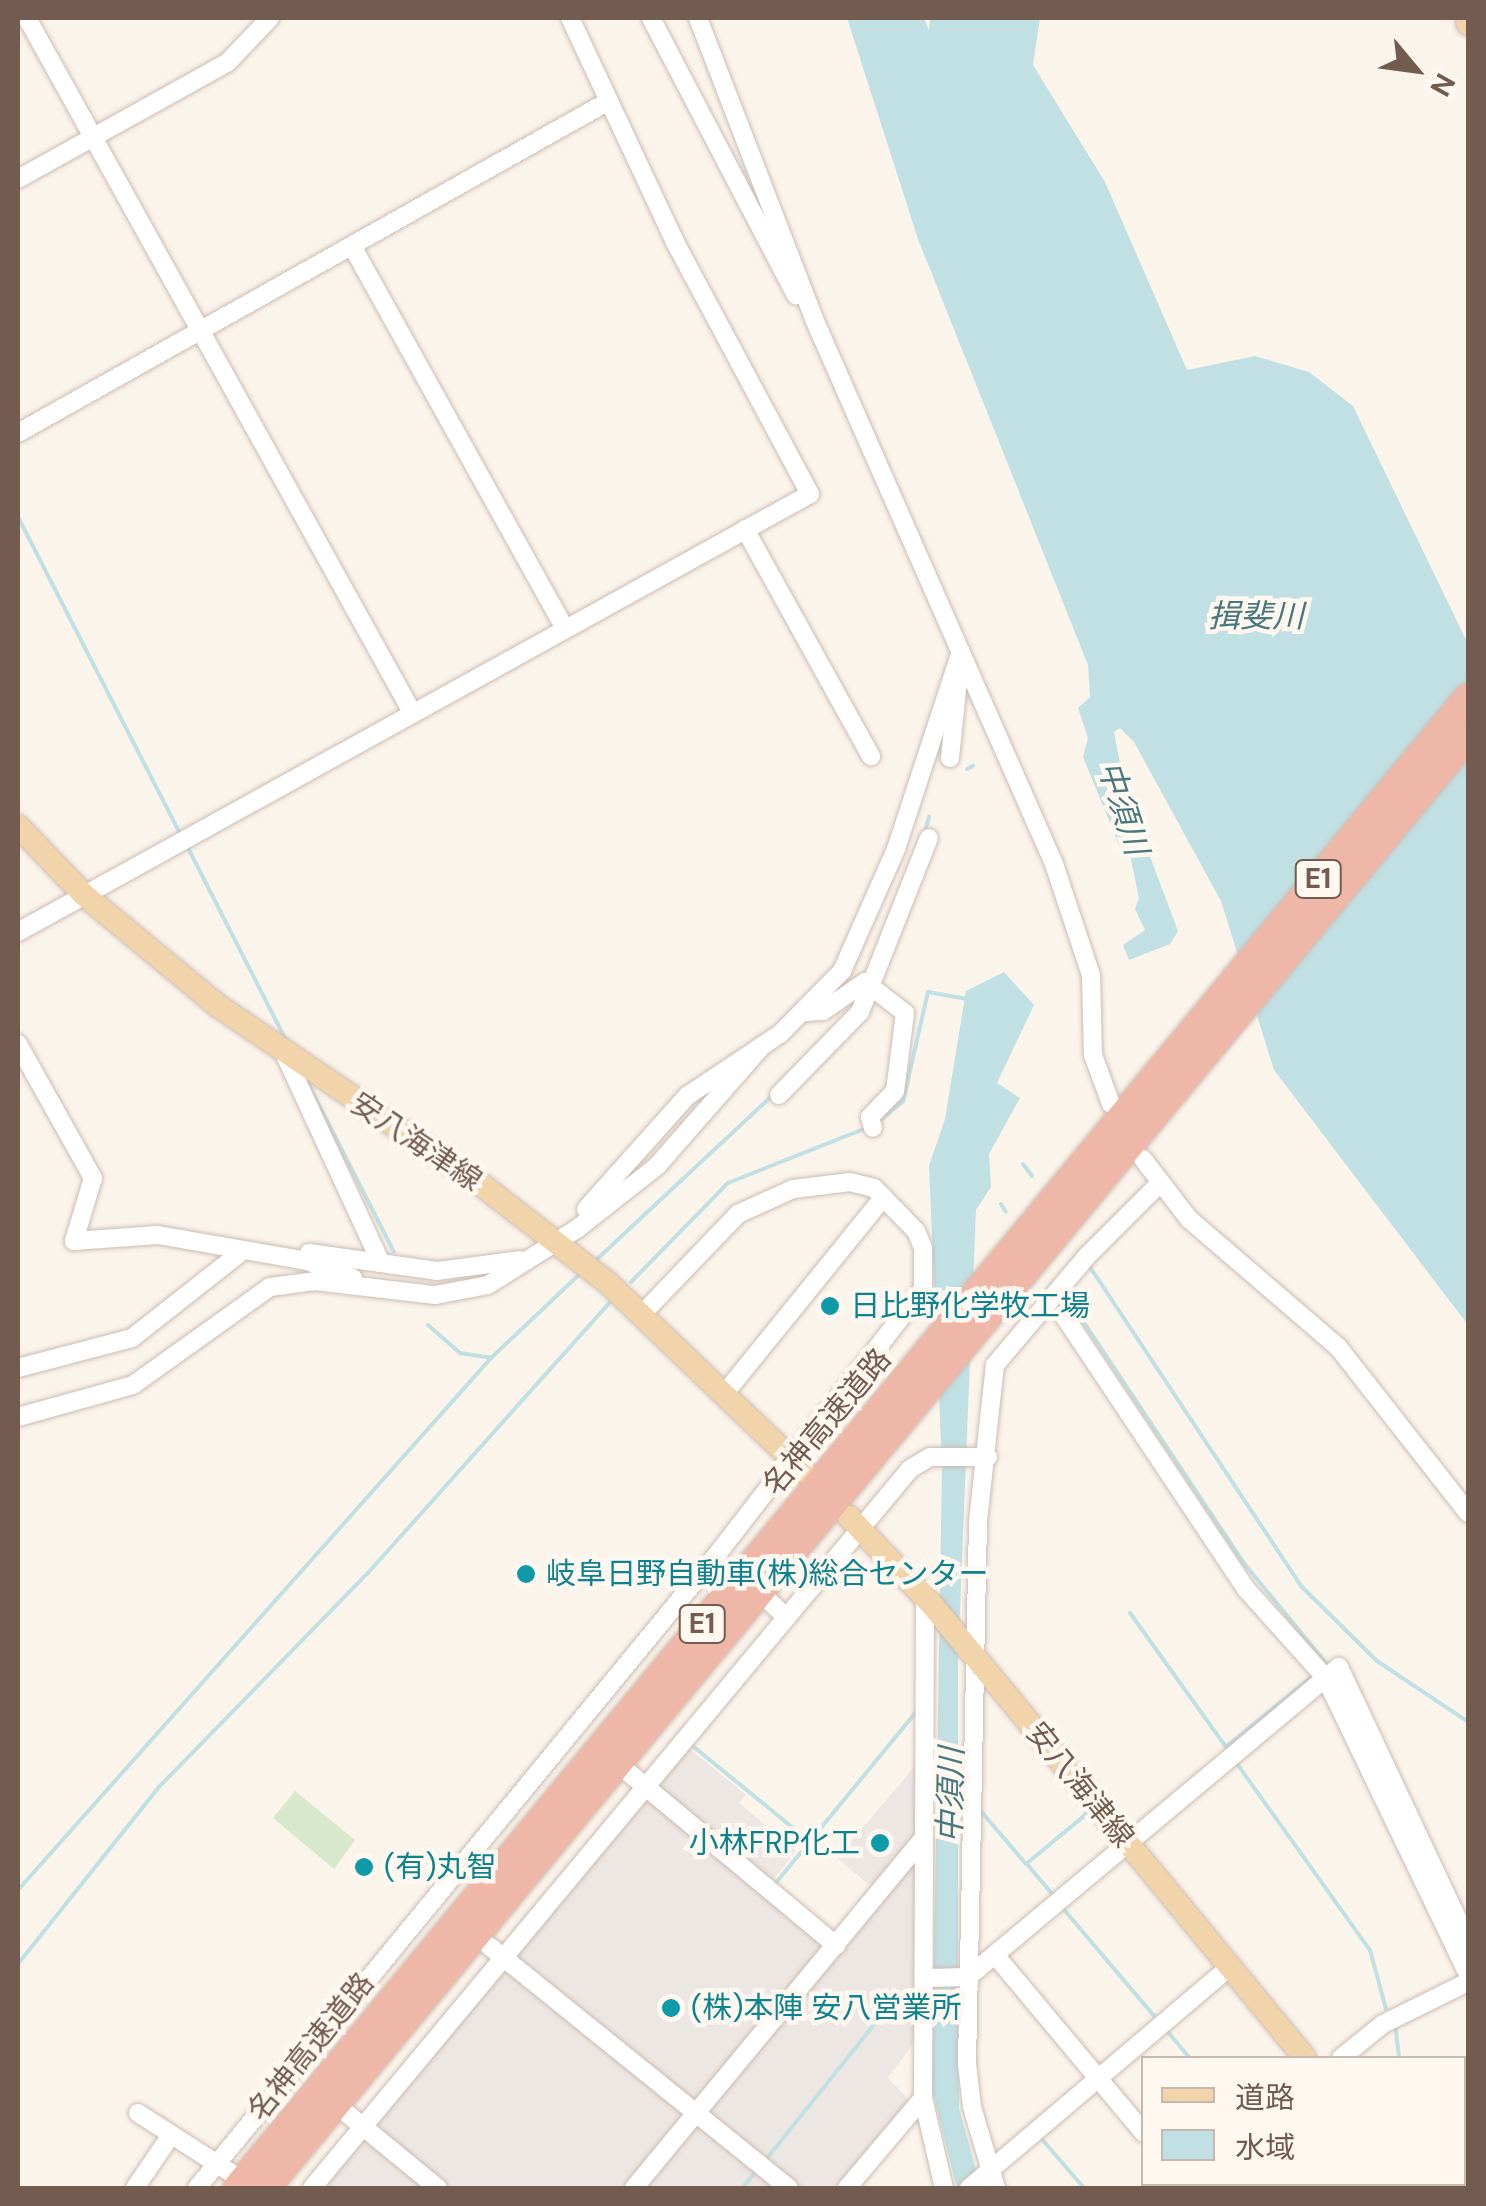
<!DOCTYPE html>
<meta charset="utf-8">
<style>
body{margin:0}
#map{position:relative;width:1486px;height:2206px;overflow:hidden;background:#fbf4eb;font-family:"DM Sans","Noto Sans JP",sans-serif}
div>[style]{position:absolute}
.industrial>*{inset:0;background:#ede7e3}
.green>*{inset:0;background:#d8e8ca}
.water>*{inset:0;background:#c1e0e3}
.stream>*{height:4px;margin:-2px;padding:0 2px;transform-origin:2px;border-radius:2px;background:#c1e0e3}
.roads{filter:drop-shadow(0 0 2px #ccbcb2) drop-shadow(0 0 2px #ccbcb2)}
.minor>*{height:18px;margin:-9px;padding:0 9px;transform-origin:9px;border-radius:9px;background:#fff}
.major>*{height:22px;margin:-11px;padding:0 11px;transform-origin:11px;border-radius:11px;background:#f2d4aa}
.highway>*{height:28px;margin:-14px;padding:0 14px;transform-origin:14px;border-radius:14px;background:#efb7a8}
.dots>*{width:28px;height:28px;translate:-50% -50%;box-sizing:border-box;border:5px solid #fef8f1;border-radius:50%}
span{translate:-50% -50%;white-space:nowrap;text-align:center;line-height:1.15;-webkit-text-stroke:9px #fef8f1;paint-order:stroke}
.shield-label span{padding:2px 8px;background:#fef8f1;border:2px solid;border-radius:8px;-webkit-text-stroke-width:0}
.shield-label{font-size:28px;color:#745b50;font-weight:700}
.street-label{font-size:30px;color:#745b50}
.culture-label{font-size:30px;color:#0d838f}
.left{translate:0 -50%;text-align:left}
.right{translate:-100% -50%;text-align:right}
.water-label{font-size:32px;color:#48777e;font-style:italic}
.frame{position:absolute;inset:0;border:20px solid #745b50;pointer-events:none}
.legend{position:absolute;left:1141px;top:2056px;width:325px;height:130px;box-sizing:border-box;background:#fef8f1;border:2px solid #c7b9b1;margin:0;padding:12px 18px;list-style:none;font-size:30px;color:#745b50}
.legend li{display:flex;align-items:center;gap:20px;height:50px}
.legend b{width:50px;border:2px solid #c7b9b1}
.north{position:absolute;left:1366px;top:20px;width:100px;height:100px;-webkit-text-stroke:8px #fef8f1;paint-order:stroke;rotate:119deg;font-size:28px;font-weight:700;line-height:40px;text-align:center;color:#745b50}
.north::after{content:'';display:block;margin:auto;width:35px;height:45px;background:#745b50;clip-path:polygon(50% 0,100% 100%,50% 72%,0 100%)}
</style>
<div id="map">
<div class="industrial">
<i style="clip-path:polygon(686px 1746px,746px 1795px,739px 1803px,796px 1851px,770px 1884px,834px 1937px,874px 1889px,837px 1858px,921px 1759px,917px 2039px,888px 2078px,912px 2103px,840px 2188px,318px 2188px)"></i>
</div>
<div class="green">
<i style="clip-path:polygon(295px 1791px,355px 1840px,334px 1869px,273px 1818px)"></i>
</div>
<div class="water">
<i style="clip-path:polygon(847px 18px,924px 18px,929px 30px,930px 18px,1040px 18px,1033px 65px,1105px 182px,1187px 370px,1255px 356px,1309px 372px,1353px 406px,1468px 644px,1468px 1325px,1274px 1070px,1221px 901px,1134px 742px,1120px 728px,1114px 732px,1125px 790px,1178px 931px,1170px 944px,1129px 960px,1123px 945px,1145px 930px,1135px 909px,1139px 898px,1130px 855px,1119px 845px,1083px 757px,1088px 738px,1078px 708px,1090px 697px,1088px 665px,918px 239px)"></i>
<i style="clip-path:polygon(1004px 972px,1034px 1005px,997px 1083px,1020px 1098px,989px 1154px,991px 1187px,976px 1210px,958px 1659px,958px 2009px,959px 2108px,981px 2188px,957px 2188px,932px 2089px,942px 1466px,929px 1166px,945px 1119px,966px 991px)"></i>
</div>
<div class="stream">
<i style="left:18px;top:517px;width:356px;rotate:62.9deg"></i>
<i style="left:967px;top:769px;width:7px;rotate:-27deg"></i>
<i style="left:925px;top:831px;width:15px;rotate:-74deg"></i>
<i style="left:187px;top:846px;width:216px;rotate:63deg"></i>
<i style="left:305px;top:1078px;width:195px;rotate:62.9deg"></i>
<i style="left:877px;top:1123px;width:34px;rotate:-40deg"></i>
<i style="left:903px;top:1101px;width:112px;rotate:-77.1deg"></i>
<i style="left:928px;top:992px;width:40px;rotate:10deg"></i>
<i style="left:1023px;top:1164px;width:15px;rotate:53deg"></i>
<i style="left:1001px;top:1204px;width:9px;rotate:58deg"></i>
<i style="left:596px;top:1260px;width:243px;rotate:-43deg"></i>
<i style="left:1088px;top:1264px;width:387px;rotate:56.5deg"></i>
<i style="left:1302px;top:1587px;width:105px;rotate:44.6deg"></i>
<i style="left:1377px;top:1661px;width:110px;rotate:33.8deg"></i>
<i style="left:631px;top:1282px;width:139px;rotate:-45.6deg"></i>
<i style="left:728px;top:1183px;width:152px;rotate:-21.7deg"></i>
<i style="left:1065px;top:1294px;width:322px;rotate:56.4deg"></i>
<i style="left:1243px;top:1562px;width:139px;rotate:50.6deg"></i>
<i style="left:428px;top:1325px;width:43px;rotate:41.2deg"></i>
<i style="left:460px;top:1353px;width:31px;rotate:9deg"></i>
<i style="left:1130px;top:1613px;width:165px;rotate:54.4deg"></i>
<i style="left:1226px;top:1747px;width:115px;rotate:-39.4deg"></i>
<i style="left:689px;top:1743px;width:155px;rotate:39.2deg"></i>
<i style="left:1235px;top:1761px;width:232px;rotate:54.5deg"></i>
<i style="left:1370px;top:1950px;width:61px;rotate:74.8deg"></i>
<i style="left:979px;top:1809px;width:72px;rotate:49.5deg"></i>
<i style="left:1026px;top:1864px;width:83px;rotate:-39.6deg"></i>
<i style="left:1027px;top:1864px;width:40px;rotate:50deg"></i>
<i style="left:774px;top:1885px;width:225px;rotate:-50.6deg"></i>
<i style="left:18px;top:1890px;width:712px;rotate:-48.36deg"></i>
<i style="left:491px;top:1358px;width:124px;rotate:-43.4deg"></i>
<i style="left:1060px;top:1905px;width:145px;rotate:49.7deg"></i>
<i style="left:18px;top:1964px;width:226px;rotate:-51.5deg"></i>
<i style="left:159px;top:1787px;width:298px;rotate:-45.7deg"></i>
<i style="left:367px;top:1574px;width:363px;rotate:-48.2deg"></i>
<i style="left:1395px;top:2024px;width:34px;rotate:83deg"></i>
<i style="left:1167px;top:2031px;width:35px;rotate:50deg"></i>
<i style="left:1040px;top:2137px;width:67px;rotate:49.2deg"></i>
<i style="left:764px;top:2162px;width:219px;rotate:-51.3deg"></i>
<i style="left:1464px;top:2165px;width:7px;rotate:56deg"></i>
<i style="left:1295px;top:2184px;width:6px;rotate:39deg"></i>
<i style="left:742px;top:2188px;width:25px;rotate:-50deg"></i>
</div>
<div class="roads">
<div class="minor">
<i style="left:27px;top:18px;width:794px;rotate:60.98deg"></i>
<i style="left:651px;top:18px;width:313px;rotate:62.4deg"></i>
<i style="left:698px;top:18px;width:323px;rotate:68.9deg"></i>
<i style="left:814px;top:319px;width:596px;rotate:66.23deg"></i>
<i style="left:1054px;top:864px;width:117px;rotate:71.6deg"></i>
<i style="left:1091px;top:975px;width:80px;rotate:88.6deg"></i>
<i style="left:1093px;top:1055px;width:52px;rotate:69.8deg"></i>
<i style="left:18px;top:179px;width:240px;rotate:-29.1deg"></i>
<i style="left:228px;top:62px;width:61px;rotate:-46.3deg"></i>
<i style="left:352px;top:246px;width:436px;rotate:60.9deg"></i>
<i style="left:18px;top:433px;width:676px;rotate:-29.33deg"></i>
<i style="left:745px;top:529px;width:260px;rotate:61deg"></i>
<i style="left:950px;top:758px;width:77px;rotate:-84.1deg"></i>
<i style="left:18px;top:932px;width:905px;rotate:-28.94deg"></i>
<i style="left:810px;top:494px;width:284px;rotate:-118.2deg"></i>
<i style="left:676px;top:244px;width:250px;rotate:-115.1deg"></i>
<i style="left:805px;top:1012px;width:18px;rotate:-3deg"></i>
<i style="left:823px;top:1011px;width:51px;rotate:-34.6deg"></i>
<i style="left:865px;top:982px;width:51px;rotate:37.8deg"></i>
<i style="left:905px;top:1013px;width:79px;rotate:97.3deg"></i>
<i style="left:895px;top:1091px;width:36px;rotate:134deg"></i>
<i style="left:870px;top:1117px;width:11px;rotate:75deg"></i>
<i style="left:18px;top:1044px;width:154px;rotate:60.8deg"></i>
<i style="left:93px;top:1178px;width:66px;rotate:106.8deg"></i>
<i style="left:74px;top:1241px;width:84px;rotate:-4.1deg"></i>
<i style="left:158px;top:1235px;width:151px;rotate:9.9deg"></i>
<i style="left:307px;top:1261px;width:49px;rotate:20.3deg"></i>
<i style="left:284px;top:1053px;width:231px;rotate:65.2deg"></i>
<i style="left:779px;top:1095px;width:116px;rotate:-45.7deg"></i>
<i style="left:860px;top:1012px;width:187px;rotate:-68.4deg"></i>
<i style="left:1143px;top:1159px;width:76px;rotate:52.5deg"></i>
<i style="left:1189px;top:1219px;width:196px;rotate:40.7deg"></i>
<i style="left:1338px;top:1347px;width:211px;rotate:51.9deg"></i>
<i style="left:586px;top:1209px;width:152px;rotate:-48.2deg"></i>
<i style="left:687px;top:1096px;width:112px;rotate:-33.7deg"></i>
<i style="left:780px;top:1034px;width:88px;rotate:-45.5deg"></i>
<i style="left:842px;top:971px;width:133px;rotate:-66.1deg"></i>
<i style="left:896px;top:849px;width:208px;rotate:-71.8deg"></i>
<i style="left:309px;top:1253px;width:129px;rotate:8deg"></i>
<i style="left:437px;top:1271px;width:84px;rotate:-7.5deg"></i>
<i style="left:1064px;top:1316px;width:328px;rotate:56.3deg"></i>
<i style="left:1246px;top:1589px;width:118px;rotate:48.1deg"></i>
<i style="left:1325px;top:1677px;width:330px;rotate:64.3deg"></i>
<i style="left:18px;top:1368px;width:118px;rotate:-14.7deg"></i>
<i style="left:132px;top:1338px;width:137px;rotate:-38.2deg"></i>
<i style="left:725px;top:1393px;width:252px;rotate:-51deg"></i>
<i style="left:18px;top:1417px;width:119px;rotate:-15.5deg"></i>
<i style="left:133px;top:1385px;width:168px;rotate:-35.6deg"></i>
<i style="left:270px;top:1287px;width:45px;rotate:-7.6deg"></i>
<i style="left:315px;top:1281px;width:121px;rotate:6.7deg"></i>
<i style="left:435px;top:1295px;width:54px;rotate:-10.7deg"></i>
<i style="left:488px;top:1285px;width:107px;rotate:-32.3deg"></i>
<i style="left:578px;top:1228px;width:100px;rotate:-38.1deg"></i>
<i style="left:657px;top:1166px;width:159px;rotate:-48.8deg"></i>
<i style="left:770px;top:1602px;width:21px;rotate:43deg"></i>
<i style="left:628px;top:1772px;width:271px;rotate:39.8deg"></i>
<i style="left:489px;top:1946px;width:385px;rotate:38.9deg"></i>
<i style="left:995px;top:1955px;width:232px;rotate:50.1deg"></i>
<i style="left:926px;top:1978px;width:42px;rotate:-1.4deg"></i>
<i style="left:968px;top:1977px;width:483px;rotate:-39.9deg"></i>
<i style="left:1339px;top:1667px;width:303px;rotate:64.8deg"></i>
<i style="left:1341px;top:2058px;width:54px;rotate:-39deg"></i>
<i style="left:1383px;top:2024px;width:95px;rotate:-26.3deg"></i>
<i style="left:923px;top:2098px;width:92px;rotate:76.9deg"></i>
<i style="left:345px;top:2112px;width:120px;rotate:39.3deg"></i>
<i style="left:138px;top:2113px;width:111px;rotate:32.8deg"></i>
<i style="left:135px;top:2188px;width:64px;rotate:-55.8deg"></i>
<i style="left:197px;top:2188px;width:816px;rotate:-50.62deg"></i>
<i style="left:715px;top:1557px;width:339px;rotate:-52.2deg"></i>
<i style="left:923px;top:1289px;width:41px;rotate:-90deg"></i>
<i style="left:923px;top:1248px;width:18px;rotate:-112deg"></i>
<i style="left:916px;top:1231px;width:60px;rotate:-134.3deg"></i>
<i style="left:874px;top:1188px;width:25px;rotate:-166deg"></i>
<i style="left:850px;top:1182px;width:57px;rotate:173deg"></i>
<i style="left:793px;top:1189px;width:60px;rotate:155.6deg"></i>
<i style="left:738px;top:1214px;width:137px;rotate:133.8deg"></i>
<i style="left:312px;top:2188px;width:935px;rotate:-50.25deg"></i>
<i style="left:910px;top:1469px;width:23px;rotate:-31deg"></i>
<i style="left:930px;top:1457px;width:58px"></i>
<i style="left:634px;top:2188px;width:455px;rotate:-50.4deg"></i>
<i style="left:847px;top:2188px;width:118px;rotate:-49.8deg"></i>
<i style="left:923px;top:2098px;width:502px;rotate:-89.77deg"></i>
<i style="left:969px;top:2188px;width:342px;rotate:-40.3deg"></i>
<i style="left:996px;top:2188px;width:84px;rotate:-106.5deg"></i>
<i style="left:972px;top:2107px;width:43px;rotate:-96.6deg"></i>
<i style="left:967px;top:2064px;width:543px;rotate:-88.84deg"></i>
<i style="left:978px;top:1521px;width:157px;rotate:-83.8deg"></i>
<i style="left:995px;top:1365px;width:143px;rotate:-49.8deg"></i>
<i style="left:1087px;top:1256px;width:102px;rotate:-45deg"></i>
<i style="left:1186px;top:2188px;width:7px;rotate:-34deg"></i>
</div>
<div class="major">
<i style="left:1467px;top:18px;width:6px;rotate:81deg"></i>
<i style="left:18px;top:826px;width:94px;rotate:46.3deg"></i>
<i style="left:83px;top:894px;width:174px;rotate:39.6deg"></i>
<i style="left:217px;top:1005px;width:322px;rotate:34.2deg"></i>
<i style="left:483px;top:1186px;width:158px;rotate:37.8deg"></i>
<i style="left:608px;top:1283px;width:272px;rotate:43.8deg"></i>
<i style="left:849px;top:1517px;width:122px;rotate:46.7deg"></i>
<i style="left:933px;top:1606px;width:585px;rotate:50.55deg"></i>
<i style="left:1411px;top:2184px;width:6px;rotate:45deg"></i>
</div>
<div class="highway">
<i style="left:237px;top:2188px;width:1933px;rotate:-50.44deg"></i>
<i style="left:266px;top:2188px;width:1885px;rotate:-50.38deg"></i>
</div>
</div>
<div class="dots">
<i style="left:830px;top:1306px;background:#0f9aa8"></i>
<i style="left:526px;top:1574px;background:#0f9aa8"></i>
<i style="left:880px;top:1843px;background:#0f9aa8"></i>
<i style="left:364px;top:1867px;background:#0f9aa8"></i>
<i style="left:671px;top:2008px;background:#0f9aa8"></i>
</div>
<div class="shield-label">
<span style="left:1318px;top:879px">E1</span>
<span style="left:702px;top:1624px">E1</span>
</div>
<div class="street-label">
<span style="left:416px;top:1142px;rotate:34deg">安八海津線</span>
<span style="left:827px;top:1422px;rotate:-50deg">名神高速道路</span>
<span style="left:1080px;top:1785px;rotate:51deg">安八海津線</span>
<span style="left:311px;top:2047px;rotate:-51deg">名神高速道路</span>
</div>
<div class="culture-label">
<span class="left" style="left:850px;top:1306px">日比野化学牧工場</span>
<span class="left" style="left:546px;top:1574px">岐阜日野自動車(株)総合センター</span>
<span class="right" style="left:860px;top:1843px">小林FRP化工</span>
<span class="left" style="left:384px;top:1867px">(有)丸智</span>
<span class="left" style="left:691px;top:2008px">(株)本陣 安八営業所</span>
</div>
<div class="water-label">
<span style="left:1256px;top:616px">揖斐川</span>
<span style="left:1123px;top:808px;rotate:72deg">中須川</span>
<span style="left:951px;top:1795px;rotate:-89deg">中須川</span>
</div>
<div class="frame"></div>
<ul class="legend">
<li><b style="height:12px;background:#f2d4aa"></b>道路</li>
<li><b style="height:28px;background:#c1e0e3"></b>水域</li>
</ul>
<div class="north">N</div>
</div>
